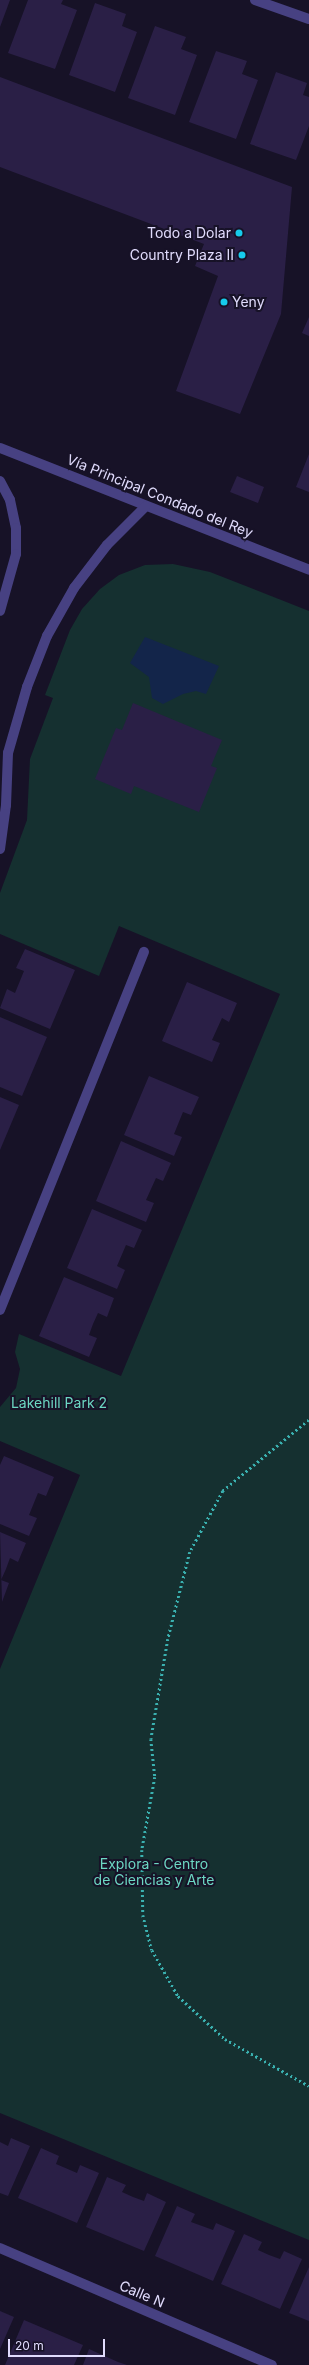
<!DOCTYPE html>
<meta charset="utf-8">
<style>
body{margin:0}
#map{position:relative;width:309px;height:2365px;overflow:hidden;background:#171227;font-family:Inter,sans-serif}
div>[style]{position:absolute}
.green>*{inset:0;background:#153030}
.water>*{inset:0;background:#13254a}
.building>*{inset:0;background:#2a1f46}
.path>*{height:2.5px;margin-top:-1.25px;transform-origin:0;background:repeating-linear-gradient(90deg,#3ab1b0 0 2px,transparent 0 5px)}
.minor>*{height:10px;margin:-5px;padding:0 5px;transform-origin:5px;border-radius:5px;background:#474182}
.dots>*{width:11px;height:11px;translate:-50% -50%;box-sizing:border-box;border:2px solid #171227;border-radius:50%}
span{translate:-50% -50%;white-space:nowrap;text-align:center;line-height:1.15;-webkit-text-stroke:4px #171227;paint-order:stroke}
.poi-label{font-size:14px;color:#e0dbfc}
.right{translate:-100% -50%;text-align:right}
.left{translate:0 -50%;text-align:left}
.street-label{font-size:14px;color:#e0dbfc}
.park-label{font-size:14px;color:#6cd7c3}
.scale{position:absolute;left:8px;top:2339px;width:97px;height:18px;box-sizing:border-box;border:2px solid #e0dbfc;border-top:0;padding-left:5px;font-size:12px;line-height:14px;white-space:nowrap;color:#e0dbfc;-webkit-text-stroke:3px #171227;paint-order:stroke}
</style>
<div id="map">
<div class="green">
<i style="clip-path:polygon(173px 564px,210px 572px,309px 611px,309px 2240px,0 2113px,0 1669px,80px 1475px,0 1441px,0 1407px,16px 1388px,20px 1369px,15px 1352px,19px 1334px,121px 1376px,280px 994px,119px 926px,99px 976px,0 934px,0 893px,27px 820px,30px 759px,53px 698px,45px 695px,70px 630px,82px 609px,100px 589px,119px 575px,145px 565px)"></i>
</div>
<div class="water">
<i style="clip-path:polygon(145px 637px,219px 666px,206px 694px,196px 691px,183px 694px,163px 704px,152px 698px,149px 677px,130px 663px)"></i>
</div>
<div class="building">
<i style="clip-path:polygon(0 0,10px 0,0 27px)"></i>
<i style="clip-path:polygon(28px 0,63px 0,61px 4px,77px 10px,55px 69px,8px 53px)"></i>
<i style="clip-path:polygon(95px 3px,126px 14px,122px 26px,137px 32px,115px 92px,69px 75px)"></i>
<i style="clip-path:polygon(155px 26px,186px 37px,181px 49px,197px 55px,175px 115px,128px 98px)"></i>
<i style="clip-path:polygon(216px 51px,247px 61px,242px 74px,258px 80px,236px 139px,189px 122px)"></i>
<i style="clip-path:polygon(276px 72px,307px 83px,303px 95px,309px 97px,309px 126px,296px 160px,250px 144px)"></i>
<i style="clip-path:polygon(0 77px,292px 187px,281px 314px,240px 414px,176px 391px,218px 276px,195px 266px,204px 244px,0 167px)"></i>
<i style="clip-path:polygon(309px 317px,309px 336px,302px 333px)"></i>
<i style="clip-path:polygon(309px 454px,309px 492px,296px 487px)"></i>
<i style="clip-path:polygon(237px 476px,264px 487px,258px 503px,230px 492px)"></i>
<i style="clip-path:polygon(133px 703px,222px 740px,211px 766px,217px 768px,199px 812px,134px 786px,131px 794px,95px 779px,116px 728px,122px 730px)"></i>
<i style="clip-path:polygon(25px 949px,75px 970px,50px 1029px,0 1008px,7px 989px,15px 993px,24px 971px,16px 968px)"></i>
<i style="clip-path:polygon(187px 982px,237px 1003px,229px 1022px,222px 1018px,212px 1040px,220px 1043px,212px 1062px,162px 1041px)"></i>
<i style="clip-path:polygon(0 1017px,47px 1037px,22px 1096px,0 1087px)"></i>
<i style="clip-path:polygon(149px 1076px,199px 1097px,191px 1115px,183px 1112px,174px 1134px,182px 1137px,174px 1156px,124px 1135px)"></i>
<i style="clip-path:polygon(0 1097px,19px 1105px,0 1150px)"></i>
<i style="clip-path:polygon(121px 1141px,171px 1163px,163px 1181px,156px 1178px,146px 1200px,154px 1203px,146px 1222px,96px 1201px)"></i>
<i style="clip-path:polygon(92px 1209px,142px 1230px,134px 1248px,126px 1245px,117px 1266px,125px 1270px,117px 1289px,67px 1268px)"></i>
<i style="clip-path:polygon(64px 1277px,114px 1298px,107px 1317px,98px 1313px,93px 1324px,89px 1335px,97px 1338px,89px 1357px,39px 1336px)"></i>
<i style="clip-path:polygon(4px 1456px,54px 1477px,46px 1496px,38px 1493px,29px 1515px,37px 1518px,29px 1536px,0 1524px,0 1465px)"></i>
<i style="clip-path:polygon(0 1532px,26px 1543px,18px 1562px,10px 1558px,6px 1569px,1px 1580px,9px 1583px,2px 1602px)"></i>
<i style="clip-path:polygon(11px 2138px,30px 2146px,8px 2196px,0 2193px,0 2142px,8px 2146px)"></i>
<i style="clip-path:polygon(41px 2148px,59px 2156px,56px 2164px,77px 2173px,80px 2165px,99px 2173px,77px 2223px,18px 2198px)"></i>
<i style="clip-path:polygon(107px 2177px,126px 2185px,122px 2192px,133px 2197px,144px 2201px,147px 2193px,166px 2202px,144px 2251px,86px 2227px)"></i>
<i style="clip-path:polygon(177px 2206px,195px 2214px,191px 2222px,213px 2230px,216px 2223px,235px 2231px,213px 2281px,155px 2256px)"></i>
<i style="clip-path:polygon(244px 2234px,262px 2242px,258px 2250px,269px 2255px,280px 2259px,284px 2251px,302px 2259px,280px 2309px,221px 2284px)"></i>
<i style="clip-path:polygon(309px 2267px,309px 2321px,289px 2313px)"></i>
<i style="clip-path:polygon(0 2311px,14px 2317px,0 2349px)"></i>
<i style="clip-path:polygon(24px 2320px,83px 2345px,74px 2365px,5px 2365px)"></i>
<i style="clip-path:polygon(89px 2349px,118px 2362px,127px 2365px,83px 2365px)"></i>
</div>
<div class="path">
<i style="left:309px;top:1420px;width:112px;rotate:140.5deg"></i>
<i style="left:223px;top:1491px;width:69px;rotate:118.4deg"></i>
<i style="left:190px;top:1552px;width:90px;rotate:104.2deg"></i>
<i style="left:168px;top:1639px;width:101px;rotate:99.6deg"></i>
<i style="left:151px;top:1739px;width:38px;rotate:84deg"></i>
<i style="left:155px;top:1777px;width:74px;rotate:100.1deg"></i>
<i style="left:142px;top:1850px;width:65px;rotate:89.1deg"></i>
<i style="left:143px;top:1915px;width:36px;rotate:76deg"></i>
<i style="left:152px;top:1950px;width:53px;rotate:60.5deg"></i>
<i style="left:178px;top:1996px;width:64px;rotate:42.5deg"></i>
<i style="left:225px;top:2039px;width:96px;rotate:29.2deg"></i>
</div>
<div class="minor">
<i style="left:255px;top:0;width:57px;rotate:19.4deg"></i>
<i style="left:0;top:448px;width:332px;rotate:21.5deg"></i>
<i style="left:0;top:481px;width:21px;rotate:62deg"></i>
<i style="left:10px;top:500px;width:29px;rotate:78deg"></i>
<i style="left:16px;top:528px;width:26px;rotate:90deg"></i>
<i style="left:16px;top:554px;width:59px;rotate:105.7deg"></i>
<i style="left:0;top:849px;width:44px;rotate:-82.2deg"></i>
<i style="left:6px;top:805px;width:52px;rotate:-87.8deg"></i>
<i style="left:8px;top:753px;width:69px;rotate:-73.9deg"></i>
<i style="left:27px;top:687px;width:55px;rotate:-68.6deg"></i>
<i style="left:47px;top:636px;width:55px;rotate:-60.6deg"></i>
<i style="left:74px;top:588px;width:54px;rotate:-52.5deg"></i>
<i style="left:107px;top:545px;width:54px;rotate:-45deg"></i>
<i style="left:0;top:1310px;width:386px;rotate:-68.1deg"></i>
<i style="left:0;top:2248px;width:296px;rotate:23.3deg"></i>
</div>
<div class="dots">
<i style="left:239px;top:233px;background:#16cbec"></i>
<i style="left:242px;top:255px;background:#16cbec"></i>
<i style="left:224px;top:302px;background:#16cbec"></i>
</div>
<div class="poi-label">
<span class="right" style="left:231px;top:233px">Todo a Dolar</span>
<span class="right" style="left:234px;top:255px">Country Plaza II</span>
<span class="left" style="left:232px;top:302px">Yeny</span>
</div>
<div class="street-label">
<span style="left:160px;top:496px;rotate:22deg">Vía Principal Condado del Rey</span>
<span style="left:142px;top:2294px;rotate:23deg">Calle N</span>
</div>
<div class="park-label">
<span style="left:59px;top:1403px">Lakehill Park 2</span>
<span style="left:154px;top:1872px">Explora - Centro<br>de Ciencias y Arte</span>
</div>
<div class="scale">20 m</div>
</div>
